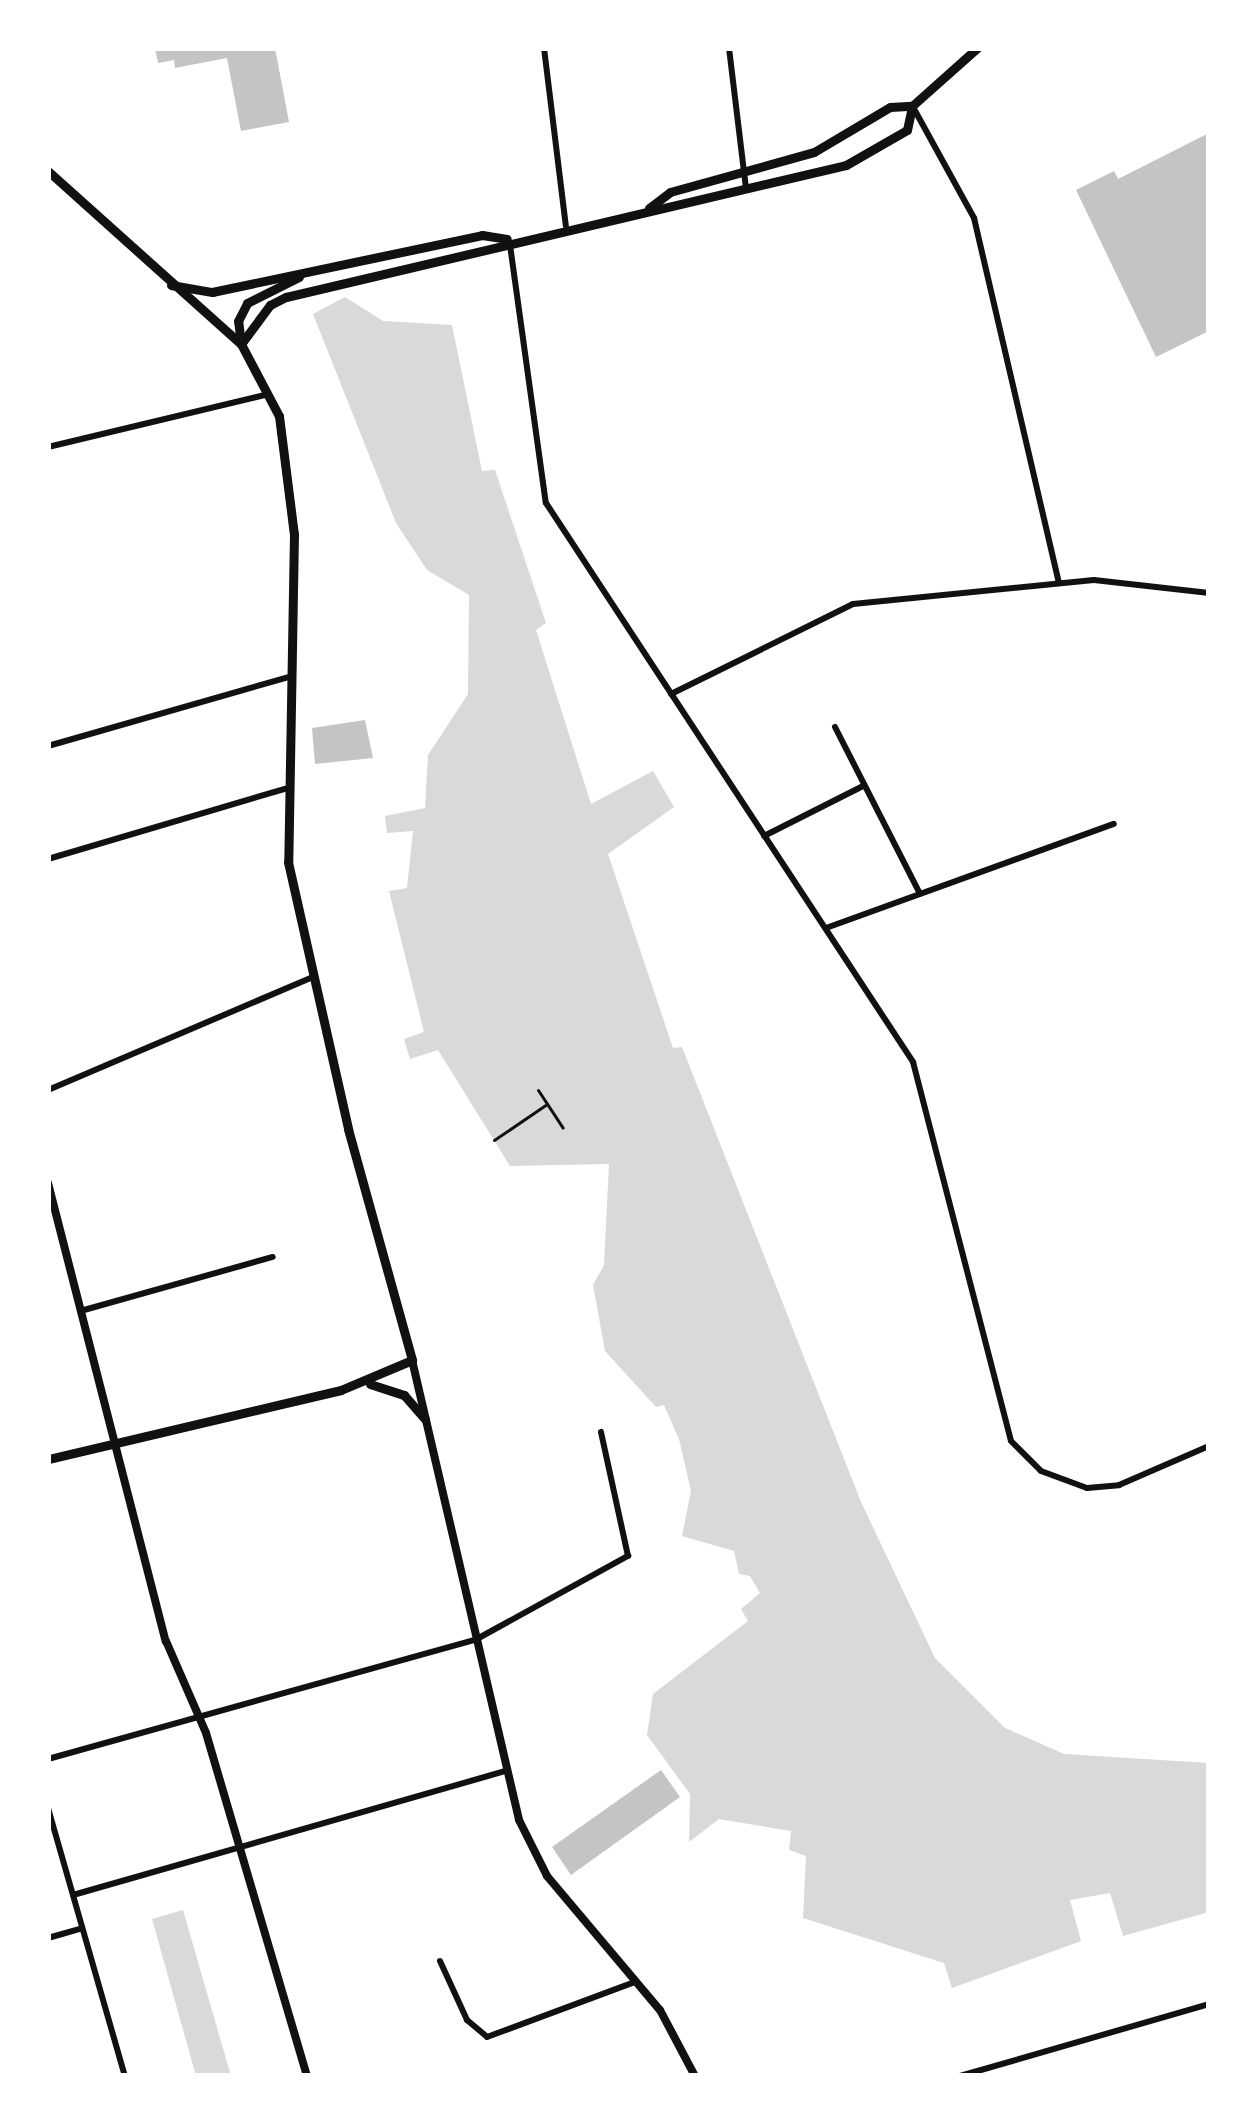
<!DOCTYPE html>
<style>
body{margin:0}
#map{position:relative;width:1257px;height:2124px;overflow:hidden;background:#fff;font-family:Figtree,sans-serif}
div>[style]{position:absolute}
.water>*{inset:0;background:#d9d9d9}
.building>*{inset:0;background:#c4c4c4}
.path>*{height:3px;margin:-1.5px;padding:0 1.5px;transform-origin:1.5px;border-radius:1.5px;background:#111}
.minor>*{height:6px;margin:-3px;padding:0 3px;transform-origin:3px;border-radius:3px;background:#111}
.tertiary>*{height:8px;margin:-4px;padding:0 4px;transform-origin:4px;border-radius:4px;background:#111}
.secondary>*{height:9px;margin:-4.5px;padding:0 4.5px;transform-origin:4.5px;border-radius:4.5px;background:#111}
span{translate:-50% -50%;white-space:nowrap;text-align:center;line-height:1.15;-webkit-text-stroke:12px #fff;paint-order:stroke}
.frame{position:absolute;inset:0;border:51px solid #fff;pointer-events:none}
</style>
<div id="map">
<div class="water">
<i style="clip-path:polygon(345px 297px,383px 321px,452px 325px,482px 471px,495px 470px,546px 623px,536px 630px,591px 804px,653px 771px,674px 807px,608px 854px,673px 1048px,682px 1047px,861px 1502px,935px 1658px,1005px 1728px,1064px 1754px,1209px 1763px,1209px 1912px,1123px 1936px,1110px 1893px,1070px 1900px,1081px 1941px,952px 1988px,944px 1963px,803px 1918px,806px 1856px,789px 1850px,791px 1831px,719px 1819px,689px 1842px,690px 1794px,647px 1735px,653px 1694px,748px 1621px,741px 1609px,760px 1593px,750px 1576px,739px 1574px,734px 1551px,682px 1536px,691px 1491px,679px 1439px,664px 1405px,656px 1407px,605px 1351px,593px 1285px,604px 1265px,609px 1164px,510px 1166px,438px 1050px,410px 1059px,404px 1039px,424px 1032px,389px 891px,407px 888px,413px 831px,387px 833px,385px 816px,425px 808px,428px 755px,468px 694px,469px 595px,427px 570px,396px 523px,313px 314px)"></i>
<i style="clip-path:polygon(183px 1910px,231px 2076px,196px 2076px,152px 1919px)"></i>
</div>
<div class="building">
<i style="clip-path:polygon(155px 48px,275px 48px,289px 122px,241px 131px,227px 58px,175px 68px,174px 60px,158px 63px)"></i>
<i style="clip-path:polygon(1209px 133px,1209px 331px,1156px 357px,1076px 190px,1114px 171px,1118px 179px)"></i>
<i style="clip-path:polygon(365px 720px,373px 758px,315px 764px,312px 728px)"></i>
<i style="clip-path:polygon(661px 1770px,680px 1797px,571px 1875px,552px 1847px)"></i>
</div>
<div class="path">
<i style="left:538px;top:1090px;width:45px;rotate:56.7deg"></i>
<i style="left:494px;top:1140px;width:64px;rotate:-34.2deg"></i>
</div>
<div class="minor">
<i style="left:544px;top:48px;width:179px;rotate:83deg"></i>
<i style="left:729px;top:48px;width:142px;rotate:83.1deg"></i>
<i style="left:913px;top:107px;width:127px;rotate:61.2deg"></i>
<i style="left:974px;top:218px;width:374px;rotate:76.9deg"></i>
<i style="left:510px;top:245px;width:260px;rotate:82.1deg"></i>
<i style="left:546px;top:503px;width:669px;rotate:56.71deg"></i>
<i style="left:913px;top:1062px;width:391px;rotate:75.5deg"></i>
<i style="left:1011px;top:1441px;width:42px;rotate:45deg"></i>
<i style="left:1041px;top:1471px;width:49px;rotate:20.3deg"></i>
<i style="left:1087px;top:1488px;width:32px;rotate:-5deg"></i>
<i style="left:1119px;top:1485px;width:98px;rotate:-23.4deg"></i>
<i style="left:48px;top:447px;width:226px;rotate:-13.5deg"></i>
<i style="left:671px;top:694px;width:203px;rotate:-26.3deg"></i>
<i style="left:853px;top:604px;width:242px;rotate:-5.7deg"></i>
<i style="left:1094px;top:580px;width:116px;rotate:6.4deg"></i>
<i style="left:835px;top:727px;width:187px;rotate:63deg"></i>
<i style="left:48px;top:746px;width:251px;rotate:-16deg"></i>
<i style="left:764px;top:836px;width:111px;rotate:-26.8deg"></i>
<i style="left:48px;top:859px;width:247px;rotate:-16.5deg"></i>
<i style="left:826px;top:928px;width:306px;rotate:-19.9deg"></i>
<i style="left:48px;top:1090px;width:288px;rotate:-23.1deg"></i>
<i style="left:84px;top:1310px;width:196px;rotate:-15.7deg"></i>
<i style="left:48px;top:1759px;width:443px;rotate:-15.6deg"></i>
<i style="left:475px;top:1640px;width:175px;rotate:-28.8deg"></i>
<i style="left:628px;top:1556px;width:127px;rotate:-102.3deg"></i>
<i style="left:48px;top:1808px;width:279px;rotate:74deg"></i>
<i style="left:73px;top:1895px;width:449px;rotate:-16deg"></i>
<i style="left:48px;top:1938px;width:35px;rotate:-16deg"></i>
<i style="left:440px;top:1961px;width:65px;rotate:65.4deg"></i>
<i style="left:467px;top:2020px;width:26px;rotate:40deg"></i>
<i style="left:487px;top:2037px;width:158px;rotate:-20.4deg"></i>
<i style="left:960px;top:2076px;width:259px;rotate:-16.1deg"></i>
</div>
<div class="tertiary">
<i style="left:48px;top:1183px;width:473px;rotate:75.6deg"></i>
<i style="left:166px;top:1641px;width:100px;rotate:66.5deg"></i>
<i style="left:206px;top:1733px;width:358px;rotate:73.6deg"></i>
<i style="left:412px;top:1360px;width:472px;rotate:76.9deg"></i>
<i style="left:519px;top:1820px;width:63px;rotate:63.4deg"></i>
<i style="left:547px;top:1876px;width:175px;rotate:49.9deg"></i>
<i style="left:660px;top:2010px;width:75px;rotate:62.1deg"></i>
</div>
<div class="secondary">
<i style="left:48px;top:171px;width:259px;rotate:41.9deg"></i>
<i style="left:241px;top:344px;width:81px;rotate:62.2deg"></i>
<i style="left:279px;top:416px;width:119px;rotate:82.8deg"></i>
<i style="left:294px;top:534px;width:328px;rotate:91deg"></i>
<i style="left:288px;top:862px;width:274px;rotate:77.3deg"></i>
<i style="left:348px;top:1129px;width:240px;rotate:74.5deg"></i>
<i style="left:412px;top:1360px;width:77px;rotate:157.1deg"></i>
<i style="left:341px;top:1390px;width:301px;rotate:166.7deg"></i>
<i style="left:649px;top:208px;width:26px;rotate:-37deg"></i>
<i style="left:670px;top:192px;width:149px;rotate:-15.5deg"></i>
<i style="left:814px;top:152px;width:88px;rotate:-30.6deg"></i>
<i style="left:890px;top:107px;width:22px;rotate:-3deg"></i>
<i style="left:912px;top:106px;width:87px;rotate:-41.7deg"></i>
<i style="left:171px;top:285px;width:42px;rotate:9.7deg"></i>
<i style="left:212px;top:292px;width:276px;rotate:-11.9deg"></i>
<i style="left:482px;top:235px;width:25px;rotate:9deg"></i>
<i style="left:241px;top:344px;width:49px;rotate:-53.4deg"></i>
<i style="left:270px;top:305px;width:18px;rotate:-27deg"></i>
<i style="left:286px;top:297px;width:575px;rotate:-13.26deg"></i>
<i style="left:846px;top:165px;width:70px;rotate:-29.8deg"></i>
<i style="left:907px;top:130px;width:25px;rotate:-78deg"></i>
<i style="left:241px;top:344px;width:23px;rotate:-97deg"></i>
<i style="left:238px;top:321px;width:20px;rotate:-63deg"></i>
<i style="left:247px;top:303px;width:58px;rotate:-26.6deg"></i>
<i style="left:370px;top:1384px;width:36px;rotate:18deg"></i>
<i style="left:404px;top:1395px;width:32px;rotate:49deg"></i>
</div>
<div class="frame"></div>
</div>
